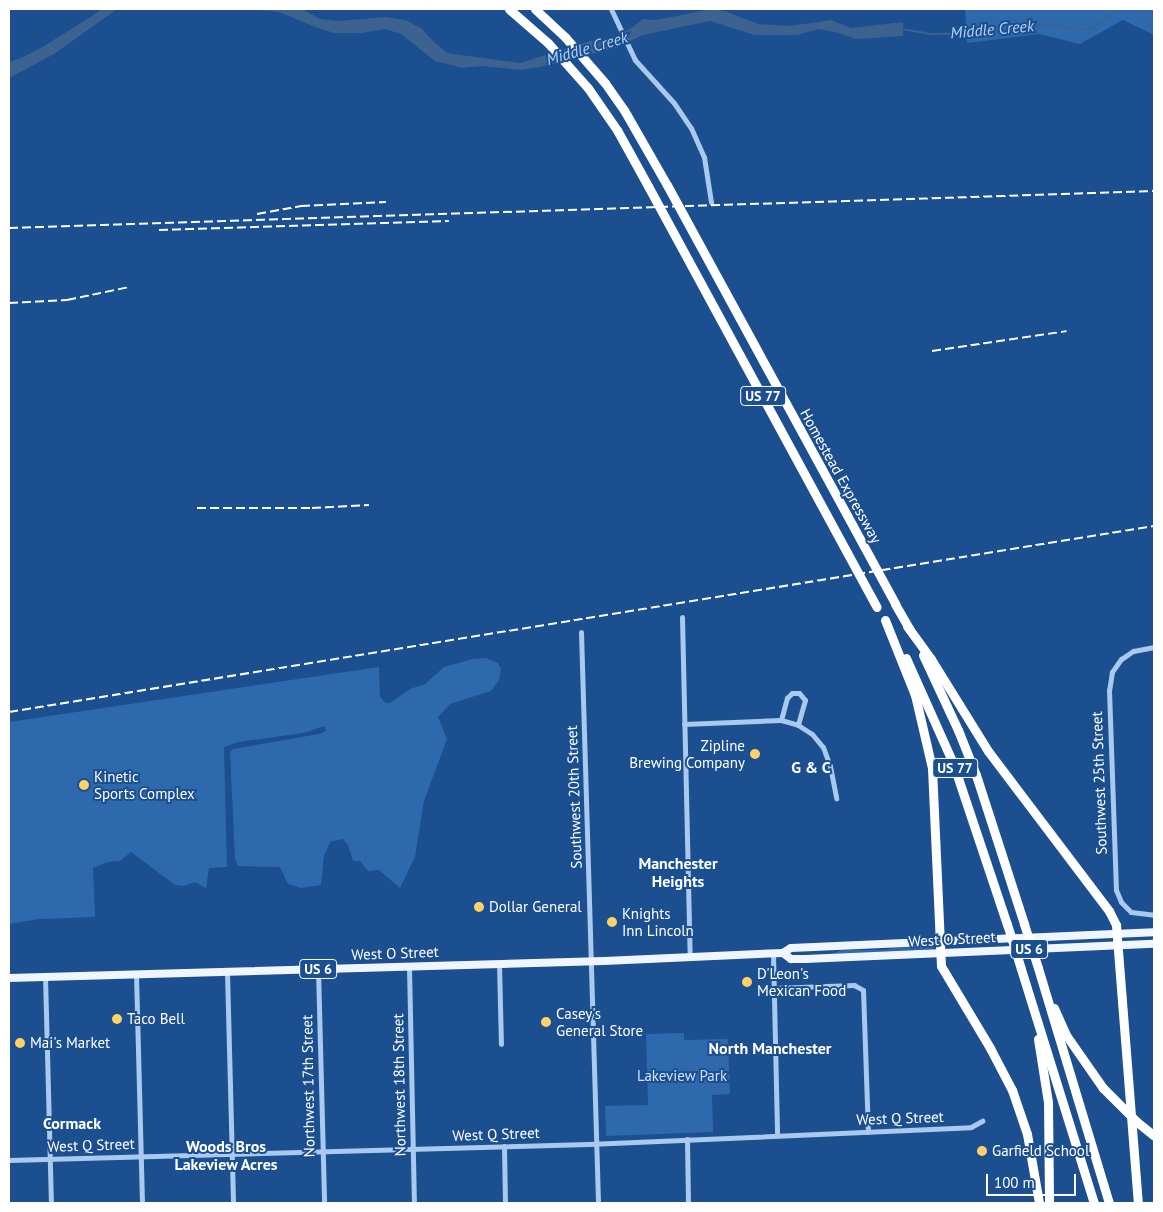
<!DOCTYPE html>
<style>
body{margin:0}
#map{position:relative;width:1163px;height:1212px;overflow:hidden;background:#1b4f8f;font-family:"PT Sans",sans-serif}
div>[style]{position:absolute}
.green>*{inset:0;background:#2e69ad}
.water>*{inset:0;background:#3c6290}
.stream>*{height:2px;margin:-1px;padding:0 1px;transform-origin:1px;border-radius:1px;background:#3c6290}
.street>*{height:5px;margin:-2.5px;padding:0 2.5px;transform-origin:2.5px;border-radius:2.5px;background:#a9c9ee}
.primary>*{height:8px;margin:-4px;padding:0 4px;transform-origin:4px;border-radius:4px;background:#f0f6ff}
.highway>*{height:9px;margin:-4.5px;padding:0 4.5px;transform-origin:4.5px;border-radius:4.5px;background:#fff}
.rail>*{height:2px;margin-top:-1px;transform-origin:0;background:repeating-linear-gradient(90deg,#fff 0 9px,transparent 0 13px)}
.highway-bridge>*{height:9px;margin:-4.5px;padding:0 4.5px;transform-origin:4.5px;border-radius:4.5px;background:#fff}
.dots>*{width:14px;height:14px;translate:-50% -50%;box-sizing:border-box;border:2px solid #1b4f8f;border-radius:50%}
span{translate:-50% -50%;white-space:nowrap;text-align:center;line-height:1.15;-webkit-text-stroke:4px #1b4f8f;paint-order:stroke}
.shield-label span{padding:1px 4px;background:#1b4f8f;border:1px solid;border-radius:4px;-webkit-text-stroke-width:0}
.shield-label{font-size:14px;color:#fff;font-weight:700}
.street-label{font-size:15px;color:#fff}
.poi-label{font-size:15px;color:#fff}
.right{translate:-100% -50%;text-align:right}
.left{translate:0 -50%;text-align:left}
.park-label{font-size:15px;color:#cfe3fa}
.water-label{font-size:16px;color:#b5d3f5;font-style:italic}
.neighbourhood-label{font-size:16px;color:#fff;font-weight:700}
.frame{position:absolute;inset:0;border:10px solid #fff;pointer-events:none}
.scale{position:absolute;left:986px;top:1174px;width:90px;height:22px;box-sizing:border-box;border:2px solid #fff;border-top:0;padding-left:6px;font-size:15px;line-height:18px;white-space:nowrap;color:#fff;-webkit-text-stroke:4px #1b4f8f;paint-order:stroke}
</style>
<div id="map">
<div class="green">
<i style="clip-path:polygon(965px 9px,1154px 9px,1154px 35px,1123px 20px,1080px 44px,1039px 34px,967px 43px)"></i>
<i style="clip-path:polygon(486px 658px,498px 663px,501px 669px,499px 680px,491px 691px,450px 704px,438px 717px,447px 739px,424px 801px,415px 857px,400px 888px,379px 870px,368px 871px,360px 861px,353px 861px,348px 845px,343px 839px,330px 842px,324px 856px,321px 885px,301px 888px,288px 884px,280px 867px,238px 866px,235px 859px,230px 752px,233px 749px,319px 734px,326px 731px,325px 726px,303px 733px,239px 742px,224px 747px,227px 867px,209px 868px,206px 888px,195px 882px,184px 886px,175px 885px,131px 852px,120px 861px,108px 862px,93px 868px,95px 917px,39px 919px,9px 924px,9px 722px,379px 667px,380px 697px,386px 703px,390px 703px,410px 689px,425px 684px,444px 667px,473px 659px)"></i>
<i style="clip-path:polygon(933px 946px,933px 949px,831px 954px,842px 950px,886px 950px,893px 948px)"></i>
<i style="clip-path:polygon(684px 1033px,684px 1040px,728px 1039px,730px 1094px,712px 1095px,713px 1132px,606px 1136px,605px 1106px,648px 1105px,646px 1034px)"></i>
</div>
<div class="water">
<i style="clip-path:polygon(103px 9px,117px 9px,54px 54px,9px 78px,9px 62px,21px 58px,41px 48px)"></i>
<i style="clip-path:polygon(249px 9px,302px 9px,320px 19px,339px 21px,386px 17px,405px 20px,421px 28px,434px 42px,447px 53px,520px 63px,590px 41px,616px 36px,633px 27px,643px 19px,656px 20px,712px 9px,724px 11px,758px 24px,790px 26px,831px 20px,851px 28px,903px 22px,903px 36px,856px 39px,835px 32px,818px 29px,797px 35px,755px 35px,710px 21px,643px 35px,615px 48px,550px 65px,522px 70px,481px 66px,462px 68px,435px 61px,401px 34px,385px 29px,362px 33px,334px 33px,315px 27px,279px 12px)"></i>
</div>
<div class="stream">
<i style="left:1148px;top:9px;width:8px;rotate:40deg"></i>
<i style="left:902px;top:29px;width:29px;rotate:10deg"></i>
<i style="left:931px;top:34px;width:55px;rotate:-1deg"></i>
<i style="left:986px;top:33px;width:62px;rotate:-8.4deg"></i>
<i style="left:1047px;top:24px;width:35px;rotate:10deg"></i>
<i style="left:1081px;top:30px;width:13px;rotate:-13deg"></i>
<i style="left:1094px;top:27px;width:31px;rotate:-36deg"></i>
</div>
<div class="street">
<i style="left:611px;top:9px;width:56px;rotate:64.8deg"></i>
<i style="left:635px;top:60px;width:58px;rotate:47.8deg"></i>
<i style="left:674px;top:103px;width:30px;rotate:56deg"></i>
<i style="left:691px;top:128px;width:32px;rotate:66deg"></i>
<i style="left:704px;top:157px;width:46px;rotate:81.2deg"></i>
<i style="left:682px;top:617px;width:341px;rotate:88.7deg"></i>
<i style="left:581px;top:632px;width:571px;rotate:88.29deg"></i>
<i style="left:1154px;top:647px;width:21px;rotate:169deg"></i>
<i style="left:1133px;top:651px;width:14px;rotate:146deg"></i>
<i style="left:1121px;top:659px;width:16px;rotate:125deg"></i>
<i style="left:1112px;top:672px;width:18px;rotate:99deg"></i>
<i style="left:1109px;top:690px;width:200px;rotate:88deg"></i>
<i style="left:1116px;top:890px;width:13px;rotate:67deg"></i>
<i style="left:1121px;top:902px;width:14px;rotate:45deg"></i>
<i style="left:1131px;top:912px;width:23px;rotate:7deg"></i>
<i style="left:781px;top:720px;width:23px;rotate:-75deg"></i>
<i style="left:787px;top:698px;width:7px;rotate:-45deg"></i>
<i style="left:792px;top:693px;width:7px"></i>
<i style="left:799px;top:693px;width:9px;rotate:49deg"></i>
<i style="left:805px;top:700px;width:26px;rotate:106deg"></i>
<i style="left:684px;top:724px;width:97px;rotate:-2.4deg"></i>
<i style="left:781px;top:720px;width:18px;rotate:16deg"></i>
<i style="left:798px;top:725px;width:17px;rotate:33deg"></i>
<i style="left:812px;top:734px;width:17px;rotate:50deg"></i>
<i style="left:823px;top:747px;width:20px;rotate:70deg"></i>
<i style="left:830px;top:766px;width:33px;rotate:79deg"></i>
<i style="left:773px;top:954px;width:181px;rotate:88.7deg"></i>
<i style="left:499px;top:964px;width:80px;rotate:88.6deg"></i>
<i style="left:409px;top:967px;width:236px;rotate:88.8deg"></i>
<i style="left:318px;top:969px;width:234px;rotate:88.5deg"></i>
<i style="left:227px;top:972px;width:231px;rotate:88.5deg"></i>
<i style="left:136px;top:974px;width:229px;rotate:88.5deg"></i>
<i style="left:45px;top:976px;width:227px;rotate:88.5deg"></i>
<i style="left:774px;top:988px;width:80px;rotate:-2.1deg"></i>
<i style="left:854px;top:985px;width:10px;rotate:29deg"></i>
<i style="left:863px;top:990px;width:142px;rotate:88deg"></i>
<i style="left:687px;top:1139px;width:64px;rotate:89.1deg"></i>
<i style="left:504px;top:1146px;width:57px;rotate:89deg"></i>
<i style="left:9px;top:1160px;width:580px;rotate:-1.58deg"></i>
<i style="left:589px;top:1144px;width:382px;rotate:-2.5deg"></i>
<i style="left:971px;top:1127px;width:13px;rotate:-29deg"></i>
</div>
<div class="primary">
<i style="left:783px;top:953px;width:10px;rotate:37deg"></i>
<i style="left:791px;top:959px;width:14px"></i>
<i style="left:805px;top:959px;width:349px;rotate:-2.5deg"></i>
<i style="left:9px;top:978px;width:595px;rotate:-1.64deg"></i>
<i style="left:604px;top:961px;width:179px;rotate:-2.6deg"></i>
<i style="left:783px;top:953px;width:9px;rotate:-32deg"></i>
<i style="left:791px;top:948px;width:363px;rotate:-2.5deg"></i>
</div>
<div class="highway">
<i style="left:509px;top:9px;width:52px;rotate:41.1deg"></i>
<i style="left:548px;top:43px;width:60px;rotate:48.4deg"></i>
<i style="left:588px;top:88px;width:51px;rotate:55.4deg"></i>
<i style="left:617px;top:130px;width:64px;rotate:61deg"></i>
<i style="left:535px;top:9px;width:41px;rotate:43deg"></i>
<i style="left:565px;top:37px;width:61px;rotate:49deg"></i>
<i style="left:605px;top:83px;width:33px;rotate:55deg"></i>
<i style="left:624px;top:110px;width:86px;rotate:60.2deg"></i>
<i style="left:895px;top:604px;width:30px;rotate:60deg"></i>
<i style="left:885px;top:620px;width:81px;rotate:68.2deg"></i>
<i style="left:915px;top:695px;width:75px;rotate:76.9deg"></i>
<i style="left:932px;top:768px;width:198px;rotate:87.4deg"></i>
<i style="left:941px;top:966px;width:96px;rotate:59.1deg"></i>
<i style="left:990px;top:1048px;width:47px;rotate:62.4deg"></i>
<i style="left:1012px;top:1090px;width:46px;rotate:71.2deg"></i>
<i style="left:1027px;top:1134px;width:70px;rotate:80.1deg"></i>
<i style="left:907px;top:626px;width:41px;rotate:54deg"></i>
<i style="left:931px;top:659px;width:108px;rotate:58.2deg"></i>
<i style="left:988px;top:751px;width:201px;rotate:52.9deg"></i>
<i style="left:1109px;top:911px;width:16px;rotate:63deg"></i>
<i style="left:1116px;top:925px;width:279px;rotate:85.5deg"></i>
<i style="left:923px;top:655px;width:83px;rotate:65deg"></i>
<i style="left:958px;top:730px;width:48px;rotate:68.2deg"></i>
<i style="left:976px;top:775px;width:157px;rotate:72.1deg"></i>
<i style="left:906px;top:658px;width:115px;rotate:65.9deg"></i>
<i style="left:953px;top:763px;width:170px;rotate:71.5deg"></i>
<i style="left:1038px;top:968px;width:245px;rotate:73.2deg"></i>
<i style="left:1021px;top:969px;width:245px;rotate:72.7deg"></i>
<i style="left:1054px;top:1008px;width:30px;rotate:66deg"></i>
<i style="left:1066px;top:1035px;width:65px;rotate:55.1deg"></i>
<i style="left:1038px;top:1039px;width:64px;rotate:81deg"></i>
<i style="left:1048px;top:1102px;width:101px;rotate:89.4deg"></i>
</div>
<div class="rail">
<i style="left:257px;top:214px;width:45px;rotate:-10.3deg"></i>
<i style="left:301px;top:206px;width:85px;rotate:-2.7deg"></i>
<i style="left:9px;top:228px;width:1146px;rotate:-1.85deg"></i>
<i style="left:159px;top:230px;width:290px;rotate:-1.8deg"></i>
<i style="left:9px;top:303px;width:58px;rotate:-3deg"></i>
<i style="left:67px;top:300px;width:63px;rotate:-11.8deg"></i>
<i style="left:932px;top:351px;width:136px;rotate:-8.4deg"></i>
<i style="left:197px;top:508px;width:115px"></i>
<i style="left:312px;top:508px;width:57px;rotate:-3deg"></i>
<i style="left:9px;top:712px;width:1160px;rotate:-9.23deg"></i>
</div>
<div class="highway-bridge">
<i style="left:667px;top:185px;width:477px;rotate:61.4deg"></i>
<i style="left:648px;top:186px;width:479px;rotate:61.5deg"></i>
<i style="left:1007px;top:924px;width:47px;rotate:72.7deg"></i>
<i style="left:1024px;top:924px;width:46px;rotate:72.3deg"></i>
<i style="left:1103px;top:1088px;width:48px;rotate:45deg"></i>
<i style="left:1137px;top:1122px;width:22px;rotate:39deg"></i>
</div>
<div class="dots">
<i style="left:755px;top:754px;background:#ffd166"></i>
<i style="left:84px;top:785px;background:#ffd166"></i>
<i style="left:479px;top:907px;background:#ffd166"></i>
<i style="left:612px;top:922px;background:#ffd166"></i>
<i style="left:747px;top:982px;background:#ffd166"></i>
<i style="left:117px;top:1019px;background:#ffd166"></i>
<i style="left:546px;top:1022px;background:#ffd166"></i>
<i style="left:20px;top:1043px;background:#ffd166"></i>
<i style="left:982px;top:1151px;background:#ffd166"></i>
</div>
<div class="shield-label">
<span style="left:763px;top:396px">US 77</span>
<span style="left:955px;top:768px">US 77</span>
<span style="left:1029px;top:949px">US 6</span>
<span style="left:318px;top:969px">US 6</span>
</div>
<div class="street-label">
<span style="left:841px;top:476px;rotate:61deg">Homestead Expressway</span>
<span style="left:1099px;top:783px;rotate:-92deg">Southwest 25th Street</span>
<span style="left:574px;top:797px;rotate:-92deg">Southwest 20th Street</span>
<span style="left:952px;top:939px;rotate:-3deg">West O Street</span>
<span style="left:395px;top:953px;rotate:-2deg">West O Street</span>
<span style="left:399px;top:1085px;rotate:-91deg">Northwest 18th Street</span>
<span style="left:308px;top:1086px;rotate:-91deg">Northwest 17th Street</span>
<span style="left:900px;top:1118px;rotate:-2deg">West Q Street</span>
<span style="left:496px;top:1134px;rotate:-2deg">West Q Street</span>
<span style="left:91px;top:1145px;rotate:-2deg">West Q Street</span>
</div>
<div class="poi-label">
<span class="right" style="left:745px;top:754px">Zipline<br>Brewing Company</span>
<span class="left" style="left:94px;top:785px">Kinetic<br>Sports Complex</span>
<span class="left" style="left:489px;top:907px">Dollar General</span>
<span class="left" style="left:622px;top:922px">Knights<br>Inn Lincoln</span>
<span class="left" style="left:757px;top:982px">D'Leon's<br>Mexican Food</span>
<span class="left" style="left:556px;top:1022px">Casey's<br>General Store</span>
<span class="left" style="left:127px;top:1019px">Taco Bell</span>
<span class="left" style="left:30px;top:1043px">Mai's Market</span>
<span class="left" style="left:992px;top:1151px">Garfield School</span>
</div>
<div class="park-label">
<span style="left:682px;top:1076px">Lakeview Park</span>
</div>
<div class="water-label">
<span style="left:992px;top:29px;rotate:-5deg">Middle Creek</span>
<span style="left:587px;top:48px;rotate:-16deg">Middle Creek</span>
</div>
<div class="neighbourhood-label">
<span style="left:811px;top:767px">G &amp; C</span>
<span style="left:678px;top:872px">Manchester<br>Heights</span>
<span style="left:770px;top:1048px">North Manchester</span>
<span style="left:72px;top:1123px">Cormack</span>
<span style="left:226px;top:1155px">Woods Bros<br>Lakeview Acres</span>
</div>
<div class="frame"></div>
<div class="scale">100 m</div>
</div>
